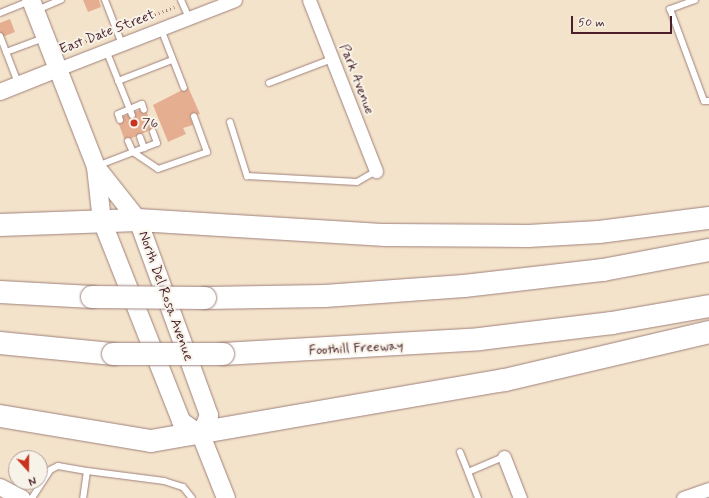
<!DOCTYPE html>
<style>
body{margin:0}
#map{position:relative;width:709px;height:498px;overflow:hidden;background:#f4e3cb;font-family:Mynerve,sans-serif}
div>[style]{position:absolute}
.building>*{inset:0;background:#e6ae91}
.path>*{height:2.5px;margin-top:-1.25px;transform-origin:0;background:repeating-linear-gradient(90deg,#9f817b 0 1px,transparent 0 4px)}
.roads{filter:drop-shadow(0 0 1px #9f817b) drop-shadow(0 0 1px #9f817b)}
.service>*{height:6px;margin:-3px;padding:0 3px;transform-origin:3px;border-radius:3px;background:#fff}
.minor>*{height:13px;margin:-6.5px;padding:0 6.5px;transform-origin:6.5px;border-radius:6.5px;background:#fff}
.tertiary>*{height:16px;margin:-8px;padding:0 8px;transform-origin:8px;border-radius:8px;background:#fff}
.secondary>*{height:18px;margin:-9px;padding:0 9px;transform-origin:9px;border-radius:9px;background:#fff}
.motorway>*{height:22px;margin:-11px;padding:0 11px;transform-origin:11px;border-radius:11px;background:#fff}
.bridges{filter:drop-shadow(0 0 1px #9f817b) drop-shadow(0 0 1px #9f817b)}
.motorway-bridge>*{height:22px;margin:-11px;padding:0 11px;transform-origin:11px;border-radius:11px;background:#fff}
.dots>*{width:11px;height:11px;translate:-50% -50%;box-sizing:border-box;border:2px solid #f7f3e8;border-radius:50%}
span{translate:-50% -50%;white-space:nowrap;text-align:center;line-height:1.15;-webkit-text-stroke:4px #f7f3e8;paint-order:stroke}
.street-label{font-size:14px;color:#4a1f2b}
.poi-label{font-size:14px;color:#4a1f2b}
.left{translate:0 -50%;text-align:left}
.north{position:absolute;left:8px;top:450px;width:40px;height:40px;box-sizing:border-box;background:#f7f3e8;border:1px solid #b29e9c;border-radius:50%;rotate:159deg;font-size:11px;font-weight:700;line-height:16px;text-align:center;color:#4a1f2b}
.north::after{content:'';display:block;margin:auto;width:14px;height:18px;background:#c8321e;clip-path:polygon(50% 0,100% 100%,50% 72%,0 100%)}
.scale{position:absolute;left:571px;top:16px;width:101px;height:18px;box-sizing:border-box;border:2px solid #4a1f2b;border-top:0;padding-left:5px;font-size:12px;line-height:14px;white-space:nowrap;color:#4a1f2b;-webkit-text-stroke:3px #f7f3e8;paint-order:stroke}
</style>
<div id="map">
<div class="building">
<i style="clip-path:polygon(83px 0,99px 0,101px 7px,88px 12px)"></i>
<i style="clip-path:polygon(10px 19px,15px 32px,0 38px,0 23px)"></i>
<i style="clip-path:polygon(188px 87px,200px 114px,190px 117px,193px 125px,183px 128px,186px 134px,168px 142px,153px 105px)"></i>
<i style="clip-path:polygon(145px 108px,153px 129px,125px 141px,117px 119px)"></i>
</div>
<div class="path">
<i style="left:125px;top:26px;width:53px;rotate:-21.2deg"></i>
<i style="left:78px;top:44px;width:33px;rotate:-21deg"></i>
</div>
<div class="roads">
<div class="service">
<i style="left:105px;top:0;width:47px;rotate:68.9deg"></i>
<i style="left:181px;top:0;width:20px;rotate:66deg"></i>
<i style="left:695px;top:0;width:27px;rotate:160deg"></i>
<i style="left:670px;top:9px;width:98px;rotate:69.7deg"></i>
<i style="left:704px;top:101px;width:5px"></i>
<i style="left:37px;top:10px;width:26px;rotate:-23deg"></i>
<i style="left:0;top:13px;width:32px;rotate:-22deg"></i>
<i style="left:161px;top:29px;width:63px;rotate:68.7deg"></i>
<i style="left:0;top:36px;width:50px;rotate:69deg"></i>
<i style="left:106px;top:50px;width:70px;rotate:68.2deg"></i>
<i style="left:6px;top:52px;width:40px;rotate:-20.2deg"></i>
<i style="left:118px;top:81px;width:58px;rotate:-21.3deg"></i>
<i style="left:269px;top:83px;width:67px;rotate:-20.9deg"></i>
<i style="left:120px;top:120px;width:6px;rotate:-108deg"></i>
<i style="left:118px;top:114px;width:26px;rotate:-23deg"></i>
<i style="left:142px;top:104px;width:6px;rotate:72deg"></i>
<i style="left:230px;top:122px;width:57px;rotate:72.5deg"></i>
<i style="left:247px;top:176px;width:110px;rotate:3.1deg"></i>
<i style="left:357px;top:182px;width:22px;rotate:-30deg"></i>
<i style="left:140px;top:137px;width:12px;rotate:70deg"></i>
<i style="left:128px;top:141px;width:12px;rotate:66deg"></i>
<i style="left:133px;top:152px;width:30px;rotate:34deg"></i>
<i style="left:158px;top:169px;width:52px;rotate:-19.1deg"></i>
<i style="left:207px;top:152px;width:38px;rotate:-110deg"></i>
<i style="left:97px;top:166px;width:64px;rotate:-21deg"></i>
<i style="left:157px;top:143px;width:12px;rotate:-110deg"></i>
<i style="left:460px;top:452px;width:22px;rotate:68deg"></i>
<i style="left:87px;top:471px;width:78px;rotate:7.4deg"></i>
<i style="left:164px;top:481px;width:20px;rotate:18deg"></i>
<i style="left:183px;top:487px;width:14px;rotate:51deg"></i>
<i style="left:32px;top:498px;width:33px;rotate:-57deg"></i>
<i style="left:50px;top:470px;width:9px;rotate:-27deg"></i>
<i style="left:58px;top:466px;width:29px;rotate:10deg"></i>
<i style="left:87px;top:471px;width:27px;rotate:98deg"></i>
<i style="left:478px;top:498px;width:28px;rotate:-111deg"></i>
<i style="left:468px;top:472px;width:39px;rotate:-23deg"></i>
</div>
<div class="minor">
<i style="left:309px;top:0;width:184px;rotate:68.6deg"></i>
<i style="left:58px;top:69px;width:190px;rotate:-21.3deg"></i>
<i style="left:504px;top:457px;width:44px;rotate:68.7deg"></i>
<i style="left:683px;top:498px;width:28px;rotate:-19deg"></i>
</div>
<div class="tertiary">
<i style="left:0;top:92px;width:62px;rotate:-21.6deg"></i>
<i style="left:0;top:487px;width:25px;rotate:27deg"></i>
</div>
<div class="secondary">
<i style="left:31px;top:0;width:179px;rotate:68.7deg"></i>
<i style="left:96px;top:167px;width:54px;rotate:83.7deg"></i>
<i style="left:102px;top:221px;width:215px;rotate:68.4deg"></i>
<i style="left:181px;top:421px;width:24px;rotate:35deg"></i>
<i style="left:201px;top:435px;width:68px;rotate:68.4deg"></i>
<i style="left:96px;top:167px;width:68px;rotate:51.6deg"></i>
<i style="left:138px;top:220px;width:208px;rotate:70deg"></i>
<i style="left:209px;top:415px;width:22px;rotate:112deg"></i>
</div>
<div class="motorway">
<i style="left:0;top:225px;width:138px;rotate:-2.1deg"></i>
<i style="left:138px;top:220px;width:248px;rotate:3.5deg"></i>
<i style="left:386px;top:235px;width:142px;rotate:0.4deg"></i>
<i style="left:528px;top:236px;width:71px;rotate:-3.2deg"></i>
<i style="left:599px;top:232px;width:111px;rotate:-7.3deg"></i>
<i style="left:0;top:292px;width:92px;rotate:3.1deg"></i>
<i style="left:205px;top:298px;width:120px;rotate:-1deg"></i>
<i style="left:325px;top:296px;width:139px;rotate:-4.1deg"></i>
<i style="left:464px;top:286px;width:140px;rotate:-6.6deg"></i>
<i style="left:603px;top:270px;width:108px;rotate:-10.7deg"></i>
<i style="left:0;top:343px;width:114px;rotate:5.6deg"></i>
<i style="left:223px;top:354px;width:257px;rotate:-3.3deg"></i>
<i style="left:480px;top:339px;width:133px;rotate:-6.9deg"></i>
<i style="left:612px;top:323px;width:98px;rotate:-9.9deg"></i>
<i style="left:0;top:416px;width:153px;rotate:9.4deg"></i>
<i style="left:151px;top:441px;width:359px;rotate:-9.8deg"></i>
<i style="left:505px;top:380px;width:210px;rotate:-13.2deg"></i>
</div>
</div>
<div class="bridges">
<div class="motorway-bridge">
<i style="left:92px;top:297px;width:113px;rotate:0.5deg"></i>
<i style="left:113px;top:354px;width:110px"></i>
</div>
</div>
<div class="dots">
<i style="left:134px;top:123px;background:#c8321e"></i>
</div>
<div class="street-label">
<span style="left:107px;top:32px;rotate:-21deg">East Date Street</span>
<span style="left:357px;top:79px;rotate:69deg">Park Avenue</span>
<span style="left:166px;top:296px;rotate:70deg">North Del Rosa Avenue</span>
<span style="left:356px;top:348px;rotate:-3deg">Foothill Freeway</span>
</div>
<div class="poi-label">
<span class="left" style="left:142px;top:123px">76</span>
</div>
<div class="north">N</div>
<div class="scale">50 m</div>
</div>
